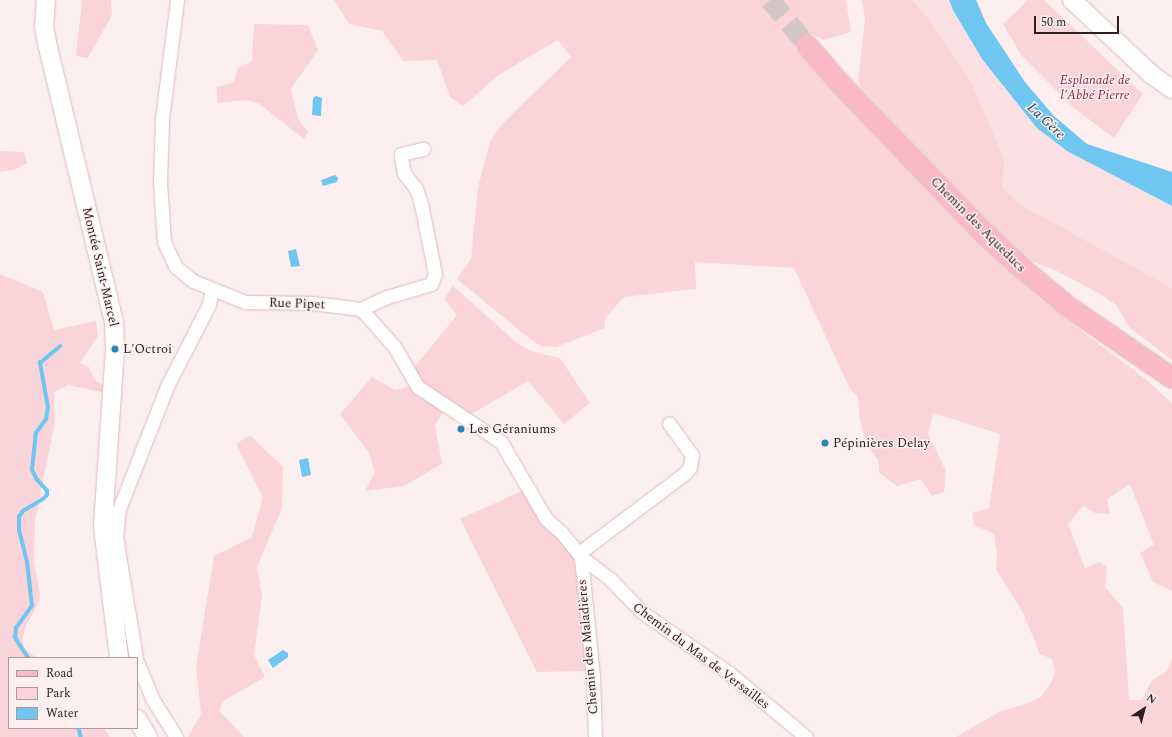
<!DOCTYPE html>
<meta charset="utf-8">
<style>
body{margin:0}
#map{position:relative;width:1172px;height:737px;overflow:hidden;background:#fdeff0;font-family:Spectral,serif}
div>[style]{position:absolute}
.built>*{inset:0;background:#fbe0e3}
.green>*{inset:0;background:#f9d5d9}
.water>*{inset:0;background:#6fc6f0}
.stream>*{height:3.5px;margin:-1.75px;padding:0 1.75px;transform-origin:1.75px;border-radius:1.75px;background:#6fc6f0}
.primary-tunnel>*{height:20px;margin-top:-10px;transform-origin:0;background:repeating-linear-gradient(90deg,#d3c6c7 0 20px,transparent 0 30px)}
.roads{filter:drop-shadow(0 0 1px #ddbabe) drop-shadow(0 0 1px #ddbabe)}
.minor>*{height:13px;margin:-6.5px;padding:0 6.5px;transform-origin:6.5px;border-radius:6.5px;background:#fff}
.secondary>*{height:18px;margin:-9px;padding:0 9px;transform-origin:9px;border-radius:9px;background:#fff}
.primary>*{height:20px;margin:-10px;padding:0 10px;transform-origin:10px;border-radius:10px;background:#f9b9c5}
.dots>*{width:11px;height:11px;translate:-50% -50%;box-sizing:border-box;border:2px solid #fdeff0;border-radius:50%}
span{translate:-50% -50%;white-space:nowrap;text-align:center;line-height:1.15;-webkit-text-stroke:3px #fdeff0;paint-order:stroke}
.park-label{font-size:13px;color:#87253f;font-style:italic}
.street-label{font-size:13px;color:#2d2022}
.poi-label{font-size:13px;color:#2d2022}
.left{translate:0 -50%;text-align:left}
.water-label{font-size:14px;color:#12394b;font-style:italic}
.legend{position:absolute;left:8px;top:657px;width:130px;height:72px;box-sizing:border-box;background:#fdeff0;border:1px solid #aa9c9e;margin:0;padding:5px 7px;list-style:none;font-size:12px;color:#2d2022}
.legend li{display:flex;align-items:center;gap:8px;height:20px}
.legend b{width:20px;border:1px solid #aa9c9e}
.north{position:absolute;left:1124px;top:689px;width:40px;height:40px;-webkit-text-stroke:3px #fdeff0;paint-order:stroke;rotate:36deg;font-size:11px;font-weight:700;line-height:16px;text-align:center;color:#2d2022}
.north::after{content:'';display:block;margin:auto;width:14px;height:18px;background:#2d2022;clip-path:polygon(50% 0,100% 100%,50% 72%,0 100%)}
.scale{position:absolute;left:1034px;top:16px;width:85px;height:18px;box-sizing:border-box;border:2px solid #2d2022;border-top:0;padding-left:5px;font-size:12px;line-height:14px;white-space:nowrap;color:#2d2022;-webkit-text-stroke:3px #fdeff0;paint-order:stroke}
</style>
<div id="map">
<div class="built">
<i style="clip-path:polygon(911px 0,949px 0,953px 10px,982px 59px,1037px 128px,1067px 151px,1172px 206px,1172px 288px,1021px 205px,1002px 187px,1005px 161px,972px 85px,922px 10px)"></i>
</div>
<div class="green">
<i style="clip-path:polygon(82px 0,111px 0,112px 15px,88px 58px,76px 56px)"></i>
<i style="clip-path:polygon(334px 0,846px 0,851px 32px,824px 40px,811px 34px,795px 48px,1005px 268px,1042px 301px,1148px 381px,1172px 403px,1172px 591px,1153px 582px,1140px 553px,1154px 545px,1130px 484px,1107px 499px,1110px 514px,1095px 513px,1083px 506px,1068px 524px,1085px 568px,1100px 562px,1107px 567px,1105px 587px,1123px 608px,1129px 700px,1142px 700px,1152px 680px,1167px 671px,1172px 658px,1172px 737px,956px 737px,999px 712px,1031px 702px,1041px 697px,1052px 681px,1055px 671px,1052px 659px,1040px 654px,1023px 613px,996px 569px,997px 554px,994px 534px,974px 525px,972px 513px,989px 508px,1000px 434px,933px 413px,928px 434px,946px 471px,944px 492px,932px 496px,921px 479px,897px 486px,879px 473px,878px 460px,869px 448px,860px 421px,858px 398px,849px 387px,794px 268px,695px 262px,696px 289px,624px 297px,605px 318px,605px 328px,556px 347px,541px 346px,530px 339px,457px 279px,471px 259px,478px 187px,490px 142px,500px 126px,571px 57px,558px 40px,500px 74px,463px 106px,450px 97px,437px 60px,403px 61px,382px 31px,349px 24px)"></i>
<i style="clip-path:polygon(862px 0,911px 0,922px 10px,972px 84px,1005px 161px,1002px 187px,1021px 205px,1172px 288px,1172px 360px,1130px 328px,1116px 305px,1100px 294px,1057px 271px,1024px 258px,992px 227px,862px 89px,858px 81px,865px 20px)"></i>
<i style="clip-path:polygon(1028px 0,1044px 0,1143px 94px,1114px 138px,1074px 108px,1021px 55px,1003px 24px)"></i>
<i style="clip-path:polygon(254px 24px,308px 25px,318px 50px,291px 89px,298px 119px,308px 132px,304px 139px,258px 103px,246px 100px,217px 103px,217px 87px,234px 82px,237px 69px,252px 61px)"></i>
<i style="clip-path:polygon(0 151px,24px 152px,27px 163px,16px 169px,0 172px)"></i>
<i style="clip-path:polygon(0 274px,43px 292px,54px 330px,96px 321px,98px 336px,80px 363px,89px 367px,95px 380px,103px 385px,102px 392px,68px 385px,54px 392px,55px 422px,35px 521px,34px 562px,40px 595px,39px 602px,25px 628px,22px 641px,26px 650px,37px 658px,9px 658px,9px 728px,104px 728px,110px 737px,0 737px)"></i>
<i style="clip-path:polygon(453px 286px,518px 344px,533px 352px,560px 358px,590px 403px,564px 424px,528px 381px,468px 416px,427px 391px,412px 370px,457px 315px,444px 299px)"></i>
<i style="clip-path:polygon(372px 377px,395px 390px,410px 386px,419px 395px,444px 411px,435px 425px,442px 464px,404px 486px,365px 491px,375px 472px,369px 453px,340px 414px)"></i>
<i style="clip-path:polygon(250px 435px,283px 467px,282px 508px,257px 567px,262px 596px,254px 655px,265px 677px,223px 701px,219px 711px,244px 737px,188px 737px,201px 714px,196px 667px,214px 556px,252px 537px,263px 498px,236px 444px)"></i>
<i style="clip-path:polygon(524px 490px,547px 531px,553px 534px,573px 556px,580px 600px,586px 671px,537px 672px,460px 519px)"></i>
</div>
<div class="water">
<i style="clip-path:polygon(949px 0,976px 0,986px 23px,1025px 82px,1054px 116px,1087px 144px,1172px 172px,1172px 206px,1067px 151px,1037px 128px,982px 59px,953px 10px)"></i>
<i style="clip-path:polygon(316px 96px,322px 98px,321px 116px,312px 115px,313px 98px)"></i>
<i style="clip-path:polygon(335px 175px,338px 178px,337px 182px,323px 186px,321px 180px)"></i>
<i style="clip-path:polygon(296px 249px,300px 266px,291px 267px,288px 251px)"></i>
<i style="clip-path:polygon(308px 458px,311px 475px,302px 477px,299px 460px)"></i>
<i style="clip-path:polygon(283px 650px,288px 653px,288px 657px,273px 668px,268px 660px)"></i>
</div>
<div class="stream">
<i style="left:28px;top:658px;width:24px;rotate:-123deg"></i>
<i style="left:15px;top:638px;width:10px;rotate:-84deg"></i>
<i style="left:16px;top:628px;width:27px;rotate:-54deg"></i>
<i style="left:32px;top:606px;width:44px;rotate:-96.5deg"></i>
<i style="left:27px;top:562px;width:32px;rotate:-104deg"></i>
<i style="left:19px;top:531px;width:14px;rotate:-90deg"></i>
<i style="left:19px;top:517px;width:7px;rotate:-56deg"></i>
<i style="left:23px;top:511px;width:23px;rotate:-31deg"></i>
<i style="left:43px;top:499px;width:6px;rotate:-45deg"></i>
<i style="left:47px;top:495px;width:4px;rotate:-90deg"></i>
<i style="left:47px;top:491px;width:15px;rotate:-132deg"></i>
<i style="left:37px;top:480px;width:11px;rotate:-117deg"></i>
<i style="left:32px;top:470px;width:37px;rotate:-84deg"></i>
<i style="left:36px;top:433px;width:17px;rotate:-54deg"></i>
<i style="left:46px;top:419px;width:11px;rotate:-80deg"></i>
<i style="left:48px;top:408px;width:46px;rotate:-100.1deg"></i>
<i style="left:40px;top:363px;width:26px;rotate:-40deg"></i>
<i style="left:79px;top:728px;width:9px;rotate:77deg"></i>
</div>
<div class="primary-tunnel">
<i style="left:770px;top:0;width:58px;rotate:50.6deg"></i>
</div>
<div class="roads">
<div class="minor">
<i style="left:177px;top:0;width:120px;rotate:97.2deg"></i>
<i style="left:162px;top:119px;width:63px;rotate:91.8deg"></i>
<i style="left:160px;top:182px;width:60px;rotate:86.2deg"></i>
<i style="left:164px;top:242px;width:26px;rotate:65deg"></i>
<i style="left:175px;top:266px;width:23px;rotate:40deg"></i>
<i style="left:193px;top:281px;width:56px;rotate:22deg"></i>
<i style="left:245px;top:302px;width:68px;rotate:0.8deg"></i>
<i style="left:313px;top:303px;width:48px;rotate:7.1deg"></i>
<i style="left:361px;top:309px;width:50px;rotate:48.3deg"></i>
<i style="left:394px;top:346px;width:48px;rotate:59.7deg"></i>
<i style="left:418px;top:387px;width:100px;rotate:33.5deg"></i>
<i style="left:501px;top:442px;width:89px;rotate:59.7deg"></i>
<i style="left:546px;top:519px;width:20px;rotate:41deg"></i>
<i style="left:561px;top:532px;width:32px;rotate:51deg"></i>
<i style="left:581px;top:557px;width:121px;rotate:84.3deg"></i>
<i style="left:593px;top:677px;width:60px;rotate:88.1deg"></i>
<i style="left:361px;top:309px;width:29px;rotate:-25deg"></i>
<i style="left:387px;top:297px;width:46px;rotate:-16.5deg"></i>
<i style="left:431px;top:284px;width:11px;rotate:-68deg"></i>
<i style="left:435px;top:274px;width:71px;rotate:-101.3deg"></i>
<i style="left:421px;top:204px;width:16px;rotate:-108deg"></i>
<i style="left:416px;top:189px;width:20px;rotate:-127deg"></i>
<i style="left:404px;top:173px;width:16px;rotate:-101deg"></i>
<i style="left:401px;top:157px;width:3px;rotate:-90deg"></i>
<i style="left:401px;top:154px;width:23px;rotate:-13deg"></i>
<i style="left:579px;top:553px;width:133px;rotate:-37deg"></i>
<i style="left:685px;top:473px;width:8px;rotate:-50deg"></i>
<i style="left:690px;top:467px;width:12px;rotate:-81deg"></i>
<i style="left:692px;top:455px;width:39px;rotate:-126deg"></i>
<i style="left:581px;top:557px;width:36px;rotate:37deg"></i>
<i style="left:610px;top:579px;width:46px;rotate:45.9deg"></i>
<i style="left:642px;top:612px;width:106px;rotate:35deg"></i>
<i style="left:729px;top:673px;width:100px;rotate:39.7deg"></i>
<i style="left:136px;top:658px;width:123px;rotate:-99.4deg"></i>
<i style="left:116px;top:537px;width:28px;rotate:-84deg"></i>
<i style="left:119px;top:509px;width:134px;rotate:-68.6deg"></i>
<i style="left:168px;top:384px;width:74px;rotate:-62.7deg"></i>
<i style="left:202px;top:318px;width:16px;rotate:-63deg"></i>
<i style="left:209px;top:304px;width:15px;rotate:-79deg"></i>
<i style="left:137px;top:662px;width:41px;rotate:67.2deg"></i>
<i style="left:153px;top:700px;width:44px;rotate:58.1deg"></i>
</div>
<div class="secondary">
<i style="left:46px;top:0;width:26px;rotate:94deg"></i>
<i style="left:44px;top:26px;width:17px;rotate:80deg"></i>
<i style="left:47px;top:43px;width:287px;rotate:76.5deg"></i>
<i style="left:114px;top:322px;width:27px;rotate:88deg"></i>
<i style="left:115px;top:349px;width:178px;rotate:93.9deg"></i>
<i style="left:103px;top:527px;width:132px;rotate:83deg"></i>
<i style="left:1072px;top:0;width:110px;rotate:43.2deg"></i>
<i style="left:1152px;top:75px;width:24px;rotate:35deg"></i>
<i style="left:137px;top:719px;width:21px;rotate:59deg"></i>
</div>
<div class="primary">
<i style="left:807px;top:45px;width:50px;rotate:49deg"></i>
<i style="left:840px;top:83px;width:208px;rotate:46.2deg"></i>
<i style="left:984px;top:233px;width:45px;rotate:43.2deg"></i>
<i style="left:1017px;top:264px;width:65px;rotate:40deg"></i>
<i style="left:1067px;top:306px;width:127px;rotate:34.4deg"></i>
</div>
</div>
<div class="dots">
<i style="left:115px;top:349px;background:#2488b2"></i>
<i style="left:461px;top:429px;background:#2488b2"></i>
<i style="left:825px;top:443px;background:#2488b2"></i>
</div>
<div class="park-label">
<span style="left:1095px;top:88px">Esplanade de<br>l'Abbé Pierre</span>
</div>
<div class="street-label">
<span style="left:978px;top:225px;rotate:45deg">Chemin des Aqueducs</span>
<span style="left:100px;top:267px;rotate:77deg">Montée Saint-Marcel</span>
<span style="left:297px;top:304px;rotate:2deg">Rue Pipet</span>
<span style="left:588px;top:647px;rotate:-95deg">Chemin des Maladières</span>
<span style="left:701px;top:656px;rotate:37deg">Chemin du Mas de Versailles</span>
</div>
<div class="poi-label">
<span class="left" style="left:123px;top:349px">L'Octroi</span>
<span class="left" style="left:469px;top:429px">Les Géraniums</span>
<span class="left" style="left:833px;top:443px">Pépinières Delay</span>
</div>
<div class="water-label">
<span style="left:1046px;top:121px;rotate:43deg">La Gère</span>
</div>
<ul class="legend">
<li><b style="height:5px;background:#f9b9c5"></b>Road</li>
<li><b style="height:11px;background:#f9d5d9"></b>Park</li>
<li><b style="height:11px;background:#6fc6f0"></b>Water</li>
</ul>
<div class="north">N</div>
<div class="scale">50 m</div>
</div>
